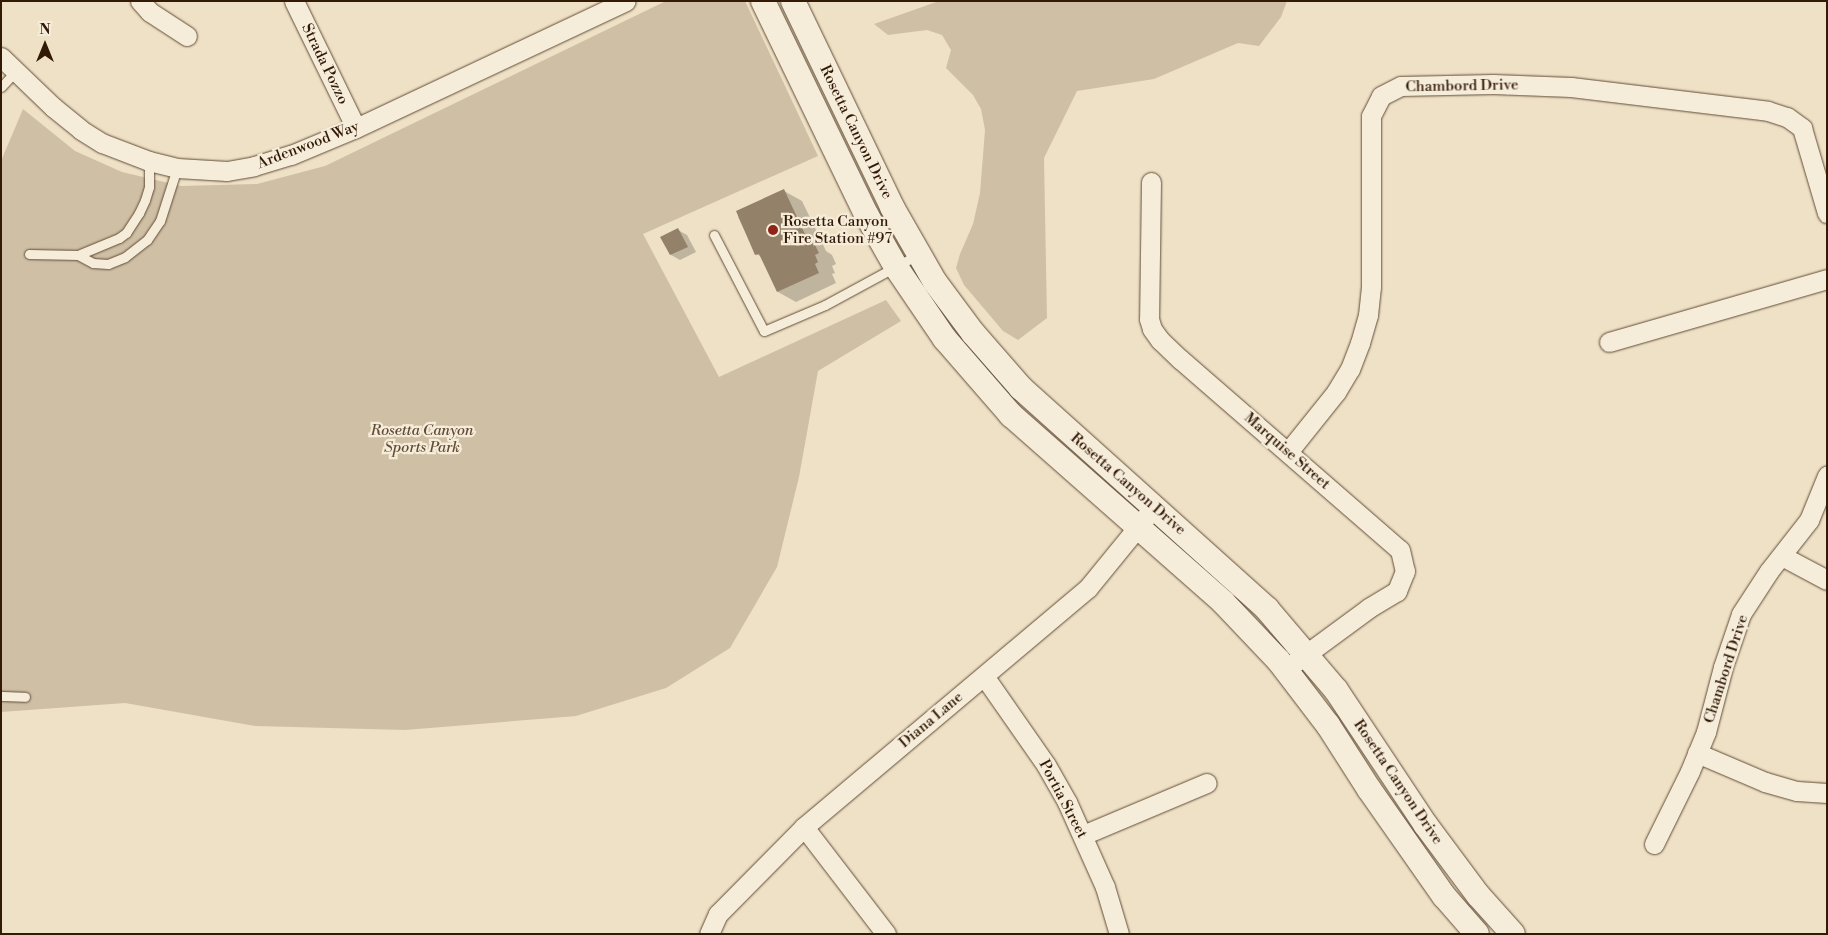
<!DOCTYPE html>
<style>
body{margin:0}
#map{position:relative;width:1828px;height:935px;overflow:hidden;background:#efe1c6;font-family:"Libre Bodoni",serif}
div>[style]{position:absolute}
.green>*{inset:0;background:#cfbfa5}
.shadow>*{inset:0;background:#0003}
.building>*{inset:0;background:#94816a}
.roads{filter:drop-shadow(0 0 1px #614c36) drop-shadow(0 0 1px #614c36)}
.service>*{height:9px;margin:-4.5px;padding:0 4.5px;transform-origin:4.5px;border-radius:4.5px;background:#f5ecda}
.minor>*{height:19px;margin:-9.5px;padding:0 9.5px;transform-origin:9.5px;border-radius:9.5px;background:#f5ecda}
.tertiary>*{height:24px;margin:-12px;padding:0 12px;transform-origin:12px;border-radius:12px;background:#f5ecda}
.dots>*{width:14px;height:14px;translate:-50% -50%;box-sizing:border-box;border:2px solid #f5ecda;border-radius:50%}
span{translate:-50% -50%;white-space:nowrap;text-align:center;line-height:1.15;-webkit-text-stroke:4.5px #f5ecda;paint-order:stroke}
.street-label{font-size:15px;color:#321a06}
.poi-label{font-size:15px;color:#321a06}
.left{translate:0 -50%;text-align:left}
.park-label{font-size:15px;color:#614c36;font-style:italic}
.frame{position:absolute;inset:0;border:2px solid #321a06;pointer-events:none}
.north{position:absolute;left:20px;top:20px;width:50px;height:50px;-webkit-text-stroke:4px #f5ecda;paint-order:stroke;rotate:0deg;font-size:14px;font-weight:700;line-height:20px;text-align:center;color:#321a06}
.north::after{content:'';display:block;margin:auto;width:18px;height:22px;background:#321a06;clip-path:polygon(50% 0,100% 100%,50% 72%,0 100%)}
</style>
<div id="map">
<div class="green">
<i style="clip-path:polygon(666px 1px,745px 1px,818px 156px,643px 234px,719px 377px,886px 300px,901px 321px,818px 371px,799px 477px,777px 567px,730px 648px,666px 688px,576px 716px,405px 730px,255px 726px,125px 703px,1px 712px,1px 161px,23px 109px,75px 151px,122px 172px,181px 186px,257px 184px,325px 166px)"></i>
<i style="clip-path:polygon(939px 1px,1287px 1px,1281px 17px,1259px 46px,1238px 43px,1154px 79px,1077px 91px,1044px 158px,1047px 318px,1018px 340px,1003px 331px,964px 285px,956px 268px,960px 254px,973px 224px,980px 193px,985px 130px,981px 109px,973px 95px,946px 68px,951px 50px,942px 35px,927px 30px,888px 35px,874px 24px)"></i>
</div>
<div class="shadow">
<i style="clip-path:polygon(784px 191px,802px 201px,826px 251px,832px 255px,836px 264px,832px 266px,835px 273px,832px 274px,836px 283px,796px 302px,778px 292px,762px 257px,756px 254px,738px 217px)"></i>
<i style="clip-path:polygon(678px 230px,687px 235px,696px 252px,680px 260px,671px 255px)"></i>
</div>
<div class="building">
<i style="clip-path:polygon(784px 189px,810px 245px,814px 243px,819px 253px,815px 255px,818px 262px,815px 264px,819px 273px,777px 292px,759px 254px,755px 255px,736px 211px)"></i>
<i style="clip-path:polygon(678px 228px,688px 247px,670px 255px,660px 237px)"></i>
</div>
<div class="roads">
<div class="service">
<i style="left:1px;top:87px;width:22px;rotate:-47deg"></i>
<i style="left:714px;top:235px;width:108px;rotate:62.5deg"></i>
<i style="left:764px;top:331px;width:66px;rotate:-23.1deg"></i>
<i style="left:825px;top:305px;width:107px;rotate:-28.5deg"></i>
<i style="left:29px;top:254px;width:49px;rotate:1.2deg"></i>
<i style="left:78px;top:255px;width:44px;rotate:-22.5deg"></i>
<i style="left:119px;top:238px;width:9px;rotate:-36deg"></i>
<i style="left:126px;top:233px;width:24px;rotate:-57deg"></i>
<i style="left:139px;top:213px;width:14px;rotate:-65deg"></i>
<i style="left:145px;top:200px;width:14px;rotate:-73deg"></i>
<i style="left:149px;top:187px;width:26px;rotate:-90deg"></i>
<i style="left:78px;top:255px;width:17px;rotate:28deg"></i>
<i style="left:93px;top:263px;width:15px;rotate:4deg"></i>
<i style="left:108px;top:264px;width:18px;rotate:-22deg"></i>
<i style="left:125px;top:257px;width:28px;rotate:-38deg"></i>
<i style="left:147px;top:240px;width:23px;rotate:-56deg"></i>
<i style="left:160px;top:221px;width:56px;rotate:-72.2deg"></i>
<i style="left:1px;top:696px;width:24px;rotate:2deg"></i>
</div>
<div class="minor">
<i style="left:140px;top:1px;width:15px;rotate:48deg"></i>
<i style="left:150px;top:12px;width:44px;rotate:33deg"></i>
<i style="left:294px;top:1px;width:141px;rotate:64deg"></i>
<i style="left:1px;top:57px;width:72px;rotate:43.9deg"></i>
<i style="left:53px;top:107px;width:36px;rotate:39deg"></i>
<i style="left:81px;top:130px;width:25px;rotate:32deg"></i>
<i style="left:102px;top:143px;width:50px;rotate:21deg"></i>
<i style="left:149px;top:161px;width:29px;rotate:14deg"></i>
<i style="left:177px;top:168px;width:50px;rotate:3.4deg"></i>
<i style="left:227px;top:171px;width:27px;rotate:-10deg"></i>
<i style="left:254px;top:166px;width:39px;rotate:-17deg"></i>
<i style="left:291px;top:155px;width:70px;rotate:-22.6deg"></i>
<i style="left:356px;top:128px;width:298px;rotate:-25.2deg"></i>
<i style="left:1151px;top:182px;width:137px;rotate:90.8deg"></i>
<i style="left:1149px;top:319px;width:10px;rotate:73deg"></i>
<i style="left:1152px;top:329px;width:14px;rotate:54deg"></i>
<i style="left:1160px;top:340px;width:28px;rotate:44deg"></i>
<i style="left:1180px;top:359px;width:291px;rotate:41deg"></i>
<i style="left:1400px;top:550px;width:22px;rotate:77deg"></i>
<i style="left:1405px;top:571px;width:22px;rotate:112deg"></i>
<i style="left:1397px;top:591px;width:33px;rotate:149deg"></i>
<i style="left:1369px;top:608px;width:103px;rotate:143.7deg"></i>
<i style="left:1609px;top:342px;width:227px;rotate:-16.1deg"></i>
<i style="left:1288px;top:452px;width:77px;rotate:-51.3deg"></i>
<i style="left:1336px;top:392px;width:27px;rotate:-59deg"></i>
<i style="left:1350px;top:369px;width:28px;rotate:-69deg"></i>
<i style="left:1360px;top:343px;width:29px;rotate:-74deg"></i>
<i style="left:1368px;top:315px;width:28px;rotate:-84deg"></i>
<i style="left:1371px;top:287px;width:171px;rotate:-90deg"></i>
<i style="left:1371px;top:116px;width:22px;rotate:-63deg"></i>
<i style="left:1381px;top:96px;width:22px;rotate:-27deg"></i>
<i style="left:1401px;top:86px;width:92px;rotate:-1.2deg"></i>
<i style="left:1493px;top:84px;width:78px;rotate:2.2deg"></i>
<i style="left:1571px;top:87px;width:198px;rotate:6.9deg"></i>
<i style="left:1768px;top:111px;width:20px;rotate:18deg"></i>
<i style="left:1787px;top:117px;width:19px;rotate:36deg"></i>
<i style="left:1802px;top:128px;width:89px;rotate:73.6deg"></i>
<i style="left:1782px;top:556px;width:51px;rotate:28.1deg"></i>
<i style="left:984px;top:676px;width:108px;rotate:55.1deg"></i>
<i style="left:1046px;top:765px;width:43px;rotate:60.4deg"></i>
<i style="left:1067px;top:802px;width:93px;rotate:65.9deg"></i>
<i style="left:1105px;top:887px;width:49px;rotate:73.4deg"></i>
<i style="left:1697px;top:753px;width:74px;rotate:23.1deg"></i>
<i style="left:1765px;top:782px;width:33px;rotate:16deg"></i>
<i style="left:1797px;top:791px;width:30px;rotate:4deg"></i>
<i style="left:804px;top:827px;width:135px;rotate:52.5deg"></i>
<i style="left:1083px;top:835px;width:134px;rotate:-22.8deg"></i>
<i style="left:1654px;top:844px;width:81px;rotate:-63.7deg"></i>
<i style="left:1690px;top:771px;width:42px;rotate:-67.7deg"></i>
<i style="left:1706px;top:732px;width:67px;rotate:-75.3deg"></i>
<i style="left:1723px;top:667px;width:56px;rotate:-71.2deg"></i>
<i style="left:1741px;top:614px;width:51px;rotate:-56.9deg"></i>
<i style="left:1769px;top:571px;width:65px;rotate:-51.9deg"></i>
<i style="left:1809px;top:520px;width:48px;rotate:-67.8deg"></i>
<i style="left:709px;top:934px;width:22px;rotate:-66deg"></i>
<i style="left:718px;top:914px;width:122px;rotate:-45.3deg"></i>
<i style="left:804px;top:827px;width:371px;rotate:-40.1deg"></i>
<i style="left:1088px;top:588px;width:104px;rotate:-50.8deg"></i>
</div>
<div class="tertiary">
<i style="left:763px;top:1px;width:237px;rotate:64.2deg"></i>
<i style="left:866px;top:214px;width:61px;rotate:60.5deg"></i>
<i style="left:896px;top:267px;width:87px;rotate:55.8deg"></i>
<i style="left:945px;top:339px;width:101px;rotate:49deg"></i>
<i style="left:1011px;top:415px;width:283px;rotate:41.4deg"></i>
<i style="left:1223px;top:602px;width:81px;rotate:46.5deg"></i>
<i style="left:1279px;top:661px;width:81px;rotate:52.6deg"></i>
<i style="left:1328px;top:725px;width:76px;rotate:57.4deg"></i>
<i style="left:1369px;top:789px;width:131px;rotate:55deg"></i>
<i style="left:1444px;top:896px;width:50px;rotate:49deg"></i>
<i style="left:793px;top:1px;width:229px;rotate:64.3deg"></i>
<i style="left:892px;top:207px;width:86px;rotate:60.2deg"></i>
<i style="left:935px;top:282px;width:64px;rotate:53.3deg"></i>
<i style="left:973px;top:333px;width:73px;rotate:48.9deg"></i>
<i style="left:1021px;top:388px;width:331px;rotate:41.9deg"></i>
<i style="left:1267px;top:609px;width:106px;rotate:49.6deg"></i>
<i style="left:1336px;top:690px;width:161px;rotate:56.4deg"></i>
<i style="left:1425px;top:824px;width:89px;rotate:53.3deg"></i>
<i style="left:1478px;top:895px;width:52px;rotate:48.1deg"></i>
</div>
</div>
<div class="dots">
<i style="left:773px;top:230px;background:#8f2418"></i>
</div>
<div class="street-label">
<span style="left:325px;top:64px;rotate:64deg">Strada Pozzo</span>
<span style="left:1462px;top:86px;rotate:-1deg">Chambord Drive</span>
<span style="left:856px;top:132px;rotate:64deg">Rosetta Canyon Drive</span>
<span style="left:308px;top:145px;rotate:-21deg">Ardenwood Way</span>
<span style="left:1287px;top:451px;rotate:41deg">Marquise Street</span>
<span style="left:1128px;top:484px;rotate:41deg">Rosetta Canyon Drive</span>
<span style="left:1726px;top:669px;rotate:-72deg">Chambord Drive</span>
<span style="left:931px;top:720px;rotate:-40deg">Diana Lane</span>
<span style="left:1398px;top:782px;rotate:56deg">Rosetta Canyon Drive</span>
<span style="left:1063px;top:799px;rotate:62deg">Portia Street</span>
</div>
<div class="poi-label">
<span class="left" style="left:783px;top:230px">Rosetta Canyon<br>Fire Station #97</span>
</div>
<div class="park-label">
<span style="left:422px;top:439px">Rosetta Canyon<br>Sports Park</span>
</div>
<div class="frame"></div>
<div class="north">N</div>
</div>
